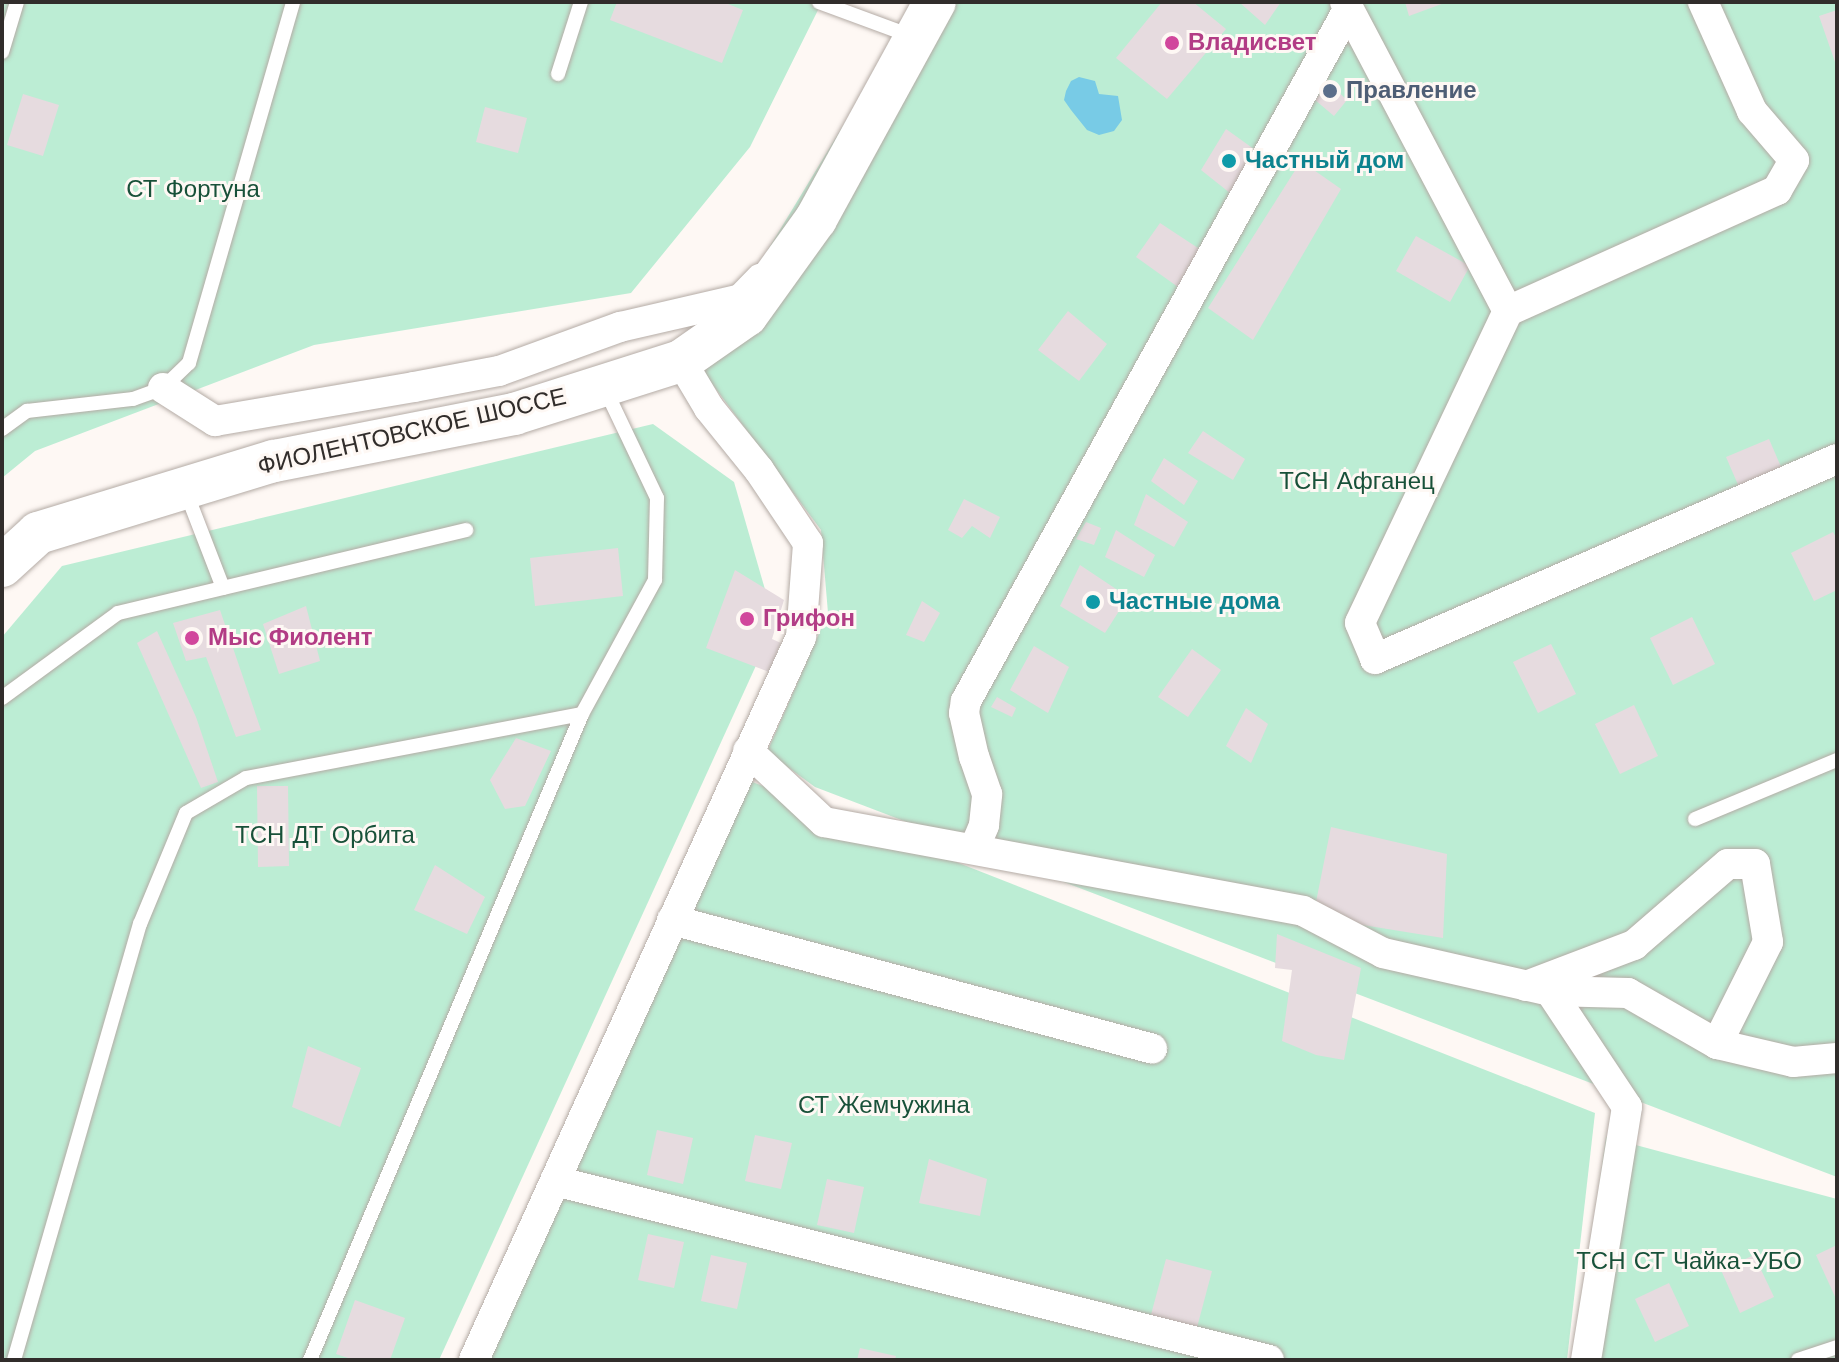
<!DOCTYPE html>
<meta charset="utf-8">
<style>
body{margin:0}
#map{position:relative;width:1839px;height:1362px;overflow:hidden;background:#fef8f4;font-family:"Work Sans",sans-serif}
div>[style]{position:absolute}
.green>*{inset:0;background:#bcedd4}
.water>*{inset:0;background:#78cbe6}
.building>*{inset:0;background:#e6dbdf}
.roads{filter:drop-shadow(0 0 2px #b4aba5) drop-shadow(0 0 2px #b4aba5)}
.service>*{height:14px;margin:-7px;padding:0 7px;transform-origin:7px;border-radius:7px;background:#fff}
.minor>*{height:30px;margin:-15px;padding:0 15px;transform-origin:15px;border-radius:15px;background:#fff}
.secondary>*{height:42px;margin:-21px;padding:0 21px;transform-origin:21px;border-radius:21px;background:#fff}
.dots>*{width:22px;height:22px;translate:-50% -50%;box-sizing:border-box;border:4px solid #fef8f4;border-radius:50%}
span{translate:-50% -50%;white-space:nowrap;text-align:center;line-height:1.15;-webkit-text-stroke:6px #fef8f4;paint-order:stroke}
.hotel-label{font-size:24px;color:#b23c85;font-weight:700}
.left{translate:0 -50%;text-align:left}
.service-label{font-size:24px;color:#4e5e75;font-weight:700}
.culture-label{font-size:24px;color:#0d838f;font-weight:700}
.park-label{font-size:24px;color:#185139}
.street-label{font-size:24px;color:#312d2b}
.frame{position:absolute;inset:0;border:4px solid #312d2b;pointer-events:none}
</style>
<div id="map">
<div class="green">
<i style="clip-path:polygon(2px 2px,822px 2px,750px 147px,631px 293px,314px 345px,35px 451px,2px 478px)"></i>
<i style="clip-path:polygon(918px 2px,1837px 2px,1837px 1177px,815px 787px,767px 752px,828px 613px,821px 530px,698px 365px)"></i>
<i style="clip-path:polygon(653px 424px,734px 482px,775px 624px,439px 1360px,2px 1360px,2px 637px,62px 566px)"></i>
<i style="clip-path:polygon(750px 781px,1595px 1113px,1567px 1360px,490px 1360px)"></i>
<i style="clip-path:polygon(1606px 1137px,1837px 1199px,1837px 1360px,1575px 1360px)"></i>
</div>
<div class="water">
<i style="clip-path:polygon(1079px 77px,1095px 81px,1099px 94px,1118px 96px,1122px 120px,1114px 131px,1099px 135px,1087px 130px,1071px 110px,1064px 100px,1066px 91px,1071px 81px)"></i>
</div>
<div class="building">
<i style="clip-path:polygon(617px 2px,723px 2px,743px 10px,722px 63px,610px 20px)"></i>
<i style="clip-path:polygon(1162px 2px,1193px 2px,1226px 29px,1167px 99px,1116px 58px)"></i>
<i style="clip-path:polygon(1239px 2px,1281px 2px,1265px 25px)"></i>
<i style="clip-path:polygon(1405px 2px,1447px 2px,1409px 16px)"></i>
<i style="clip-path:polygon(1837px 10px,1837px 61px,1835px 62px,1819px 16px)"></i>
<i style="clip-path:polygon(1329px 83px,1347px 100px,1334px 116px,1315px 100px)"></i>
<i style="clip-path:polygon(23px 94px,59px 105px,43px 156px,7px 145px)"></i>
<i style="clip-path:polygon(485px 107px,527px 118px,518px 153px,476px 142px)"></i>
<i style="clip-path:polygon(1226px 129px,1258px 152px,1230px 193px,1201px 170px)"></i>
<i style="clip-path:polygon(1301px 161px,1341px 189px,1253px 340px,1208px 308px)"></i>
<i style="clip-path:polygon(1160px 223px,1201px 250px,1178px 287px,1136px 257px)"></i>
<i style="clip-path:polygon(1416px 236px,1470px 266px,1450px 302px,1396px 271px)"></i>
<i style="clip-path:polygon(1068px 311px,1107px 344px,1079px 381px,1038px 350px)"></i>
<i style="clip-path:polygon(1203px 431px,1245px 459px,1233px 480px,1188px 453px)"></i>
<i style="clip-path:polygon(1769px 439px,1782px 469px,1739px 487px,1726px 457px)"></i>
<i style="clip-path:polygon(1164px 458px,1198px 481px,1184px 505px,1151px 481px)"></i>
<i style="clip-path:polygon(1146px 494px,1188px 522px,1174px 547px,1134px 525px)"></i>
<i style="clip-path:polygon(964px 499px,1000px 517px,990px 538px,972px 526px,962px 538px,948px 530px)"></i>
<i style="clip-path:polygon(1086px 522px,1101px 528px,1094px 545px,1076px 539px)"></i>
<i style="clip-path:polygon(1116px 530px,1155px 555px,1144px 577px,1105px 557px)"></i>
<i style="clip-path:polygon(1833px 532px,1837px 539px,1837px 590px,1814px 601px,1791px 553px)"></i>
<i style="clip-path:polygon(618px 548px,623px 596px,535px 606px,530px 558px)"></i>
<i style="clip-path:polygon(1080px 565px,1128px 597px,1105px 633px,1060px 606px)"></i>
<i style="clip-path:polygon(735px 570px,784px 600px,772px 639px,781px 643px,769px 672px,706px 648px)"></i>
<i style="clip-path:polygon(922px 601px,940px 613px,924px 642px,906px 635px)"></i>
<i style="clip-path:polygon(306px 606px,320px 661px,279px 674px,263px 624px)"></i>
<i style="clip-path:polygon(220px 610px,261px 730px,236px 737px,206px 657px,186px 661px,173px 623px)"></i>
<i style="clip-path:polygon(1692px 617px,1715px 664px,1673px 685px,1650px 638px)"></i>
<i style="clip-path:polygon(157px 631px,196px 717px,218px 782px,201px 788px,137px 643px)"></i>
<i style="clip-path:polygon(1551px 644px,1576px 694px,1538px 713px,1513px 662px)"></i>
<i style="clip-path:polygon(1034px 646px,1069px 667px,1048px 713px,1010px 690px)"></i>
<i style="clip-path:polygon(1192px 649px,1221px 670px,1188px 717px,1158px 697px)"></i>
<i style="clip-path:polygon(997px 697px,1016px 708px,1012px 717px,991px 707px)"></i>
<i style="clip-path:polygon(1634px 705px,1658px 756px,1620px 774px,1595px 724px)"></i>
<i style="clip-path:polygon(1246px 708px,1268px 724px,1251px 763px,1226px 746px)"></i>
<i style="clip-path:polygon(516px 738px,551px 751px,525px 806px,505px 809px,490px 780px)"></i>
<i style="clip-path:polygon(257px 786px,288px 786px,289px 866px,258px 867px)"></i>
<i style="clip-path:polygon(1331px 827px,1447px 854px,1443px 938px,1313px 917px)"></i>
<i style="clip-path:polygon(435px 865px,485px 897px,467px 934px,414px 910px)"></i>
<i style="clip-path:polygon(1277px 934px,1361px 968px,1344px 1060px,1316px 1055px,1282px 1041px,1292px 970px,1275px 968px)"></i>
<i style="clip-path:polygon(308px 1046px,361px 1068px,340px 1127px,292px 1107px)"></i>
<i style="clip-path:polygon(657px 1130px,693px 1138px,683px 1184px,647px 1175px)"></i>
<i style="clip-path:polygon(755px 1135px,792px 1143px,781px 1189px,745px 1181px)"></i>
<i style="clip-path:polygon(929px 1159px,987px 1179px,980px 1216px,919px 1203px)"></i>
<i style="clip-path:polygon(827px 1179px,864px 1187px,854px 1233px,817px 1225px)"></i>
<i style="clip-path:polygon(648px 1234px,684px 1242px,674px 1288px,638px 1280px)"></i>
<i style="clip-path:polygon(1837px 1245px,1837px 1301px,1816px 1255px)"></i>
<i style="clip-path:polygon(711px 1255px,747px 1263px,737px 1309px,701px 1301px)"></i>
<i style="clip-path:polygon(1754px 1255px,1774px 1297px,1740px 1313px,1721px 1270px)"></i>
<i style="clip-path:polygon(1166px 1259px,1212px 1271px,1195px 1335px,1149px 1322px)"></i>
<i style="clip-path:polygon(1669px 1283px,1689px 1326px,1655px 1342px,1635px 1299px)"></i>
<i style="clip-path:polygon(355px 1300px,405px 1318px,390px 1360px,354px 1360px,336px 1354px)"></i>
<i style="clip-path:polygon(860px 1348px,896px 1356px,895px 1360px,857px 1360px)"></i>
</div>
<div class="roads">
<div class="service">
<i style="left:819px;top:2px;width:98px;rotate:20.3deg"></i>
<i style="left:2px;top:52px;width:52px;rotate:-73.3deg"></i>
<i style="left:558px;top:74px;width:76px;rotate:-72.3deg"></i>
<i style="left:2px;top:429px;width:31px;rotate:-36deg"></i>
<i style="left:27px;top:411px;width:107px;rotate:-6.5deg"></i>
<i style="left:133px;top:399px;width:32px;rotate:-20deg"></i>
<i style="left:163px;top:388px;width:36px;rotate:-44deg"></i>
<i style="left:189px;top:363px;width:376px;rotate:-73.9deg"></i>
<i style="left:186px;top:492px;width:103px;rotate:68.9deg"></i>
<i style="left:2px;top:698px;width:144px;rotate:-36.2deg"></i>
<i style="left:118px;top:613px;width:358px;rotate:-13.4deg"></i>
<i style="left:1695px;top:819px;width:154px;rotate:-22.6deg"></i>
<i style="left:14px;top:1360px;width:454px;rotate:-73.9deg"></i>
<i style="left:140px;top:924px;width:120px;rotate:-67.5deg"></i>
<i style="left:186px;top:813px;width:69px;rotate:-30.3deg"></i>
<i style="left:246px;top:778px;width:342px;rotate:-10.8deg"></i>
<i style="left:310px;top:1360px;width:701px;rotate:-67.17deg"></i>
<i style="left:582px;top:714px;width:153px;rotate:-61.4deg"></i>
<i style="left:655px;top:580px;width:82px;rotate:-88.6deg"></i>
<i style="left:657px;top:498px;width:119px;rotate:-115.5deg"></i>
<i style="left:1798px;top:1360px;width:41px;rotate:-18.4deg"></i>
</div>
<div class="minor">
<i style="left:1345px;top:2px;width:349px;rotate:62.2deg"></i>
<i style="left:1508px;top:311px;width:345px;rotate:115.4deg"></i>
<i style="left:1360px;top:623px;width:39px;rotate:67deg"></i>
<i style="left:1375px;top:659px;width:503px;rotate:-23.41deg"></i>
<i style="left:1508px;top:311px;width:295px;rotate:-24.2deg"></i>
<i style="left:1777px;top:190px;width:34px;rotate:-60deg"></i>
<i style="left:1794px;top:160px;width:65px;rotate:-130.6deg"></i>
<i style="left:1752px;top:111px;width:120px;rotate:-114.2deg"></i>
<i style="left:163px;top:388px;width:62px;rotate:32.4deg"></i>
<i style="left:215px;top:421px;width:202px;rotate:-9.7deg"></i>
<i style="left:414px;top:387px;width:86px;rotate:-10.7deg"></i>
<i style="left:499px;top:371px;width:129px;rotate:-20deg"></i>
<i style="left:620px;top:327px;width:124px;rotate:-13deg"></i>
<i style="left:741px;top:299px;width:28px;rotate:-46deg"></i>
<i style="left:748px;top:751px;width:104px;rotate:43.1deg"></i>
<i style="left:824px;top:822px;width:487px;rotate:10.5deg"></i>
<i style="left:1303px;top:911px;width:90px;rotate:27.7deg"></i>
<i style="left:1383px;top:953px;width:171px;rotate:12.8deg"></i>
<i style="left:1550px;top:991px;width:139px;rotate:56.4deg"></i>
<i style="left:1627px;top:1107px;width:256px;rotate:99.2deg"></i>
<i style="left:974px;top:849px;width:26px;rotate:-67deg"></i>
<i style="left:984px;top:825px;width:31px;rotate:-84deg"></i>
<i style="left:987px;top:794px;width:39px;rotate:-109deg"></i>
<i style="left:974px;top:757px;width:45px;rotate:-102.8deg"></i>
<i style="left:964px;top:713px;width:12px;rotate:-81deg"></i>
<i style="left:966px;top:701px;width:790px;rotate:-61.07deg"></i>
<i style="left:672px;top:920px;width:497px;rotate:15deg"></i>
<i style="left:1526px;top:986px;width:116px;rotate:-20.8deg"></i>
<i style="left:1634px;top:945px;width:124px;rotate:-40.8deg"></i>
<i style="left:1728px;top:864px;width:27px"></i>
<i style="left:1755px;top:864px;width:79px;rotate:80.5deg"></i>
<i style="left:1768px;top:942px;width:114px;rotate:116.6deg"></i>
<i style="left:1550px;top:991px;width:78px;rotate:1.5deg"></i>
<i style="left:1628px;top:993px;width:103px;rotate:29.8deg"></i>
<i style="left:1717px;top:1044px;width:78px;rotate:13.3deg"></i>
<i style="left:1793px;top:1062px;width:44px;rotate:-5.2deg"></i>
<i style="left:555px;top:1181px;width:736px;rotate:14.07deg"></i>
<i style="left:474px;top:1360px;width:794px;rotate:-65.66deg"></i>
<i style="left:801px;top:637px;width:94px;rotate:-85.7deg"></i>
<i style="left:808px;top:543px;width:88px;rotate:-123.9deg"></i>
<i style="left:759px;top:470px;width:80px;rotate:-128.9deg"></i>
<i style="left:709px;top:408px;width:55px;rotate:-120.8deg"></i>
</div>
<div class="secondary">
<i style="left:2px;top:566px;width:49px;rotate:-42.5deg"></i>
<i style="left:38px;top:533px;width:247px;rotate:-17deg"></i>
<i style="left:274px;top:461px;width:245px;rotate:-11.1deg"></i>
<i style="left:514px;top:414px;width:175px;rotate:-17.6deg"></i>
<i style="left:681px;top:361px;width:80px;rotate:-34.9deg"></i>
<i style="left:747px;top:315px;width:118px;rotate:-54.3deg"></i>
<i style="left:816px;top:219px;width:247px;rotate:-61.3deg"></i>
</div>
</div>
<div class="dots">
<i style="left:1172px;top:43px;background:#d1479c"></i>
<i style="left:1330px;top:91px;background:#5c6f8a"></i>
<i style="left:1229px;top:161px;background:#0f9aa8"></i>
<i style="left:1093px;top:602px;background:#0f9aa8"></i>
<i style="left:747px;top:619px;background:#d1479c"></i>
<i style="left:192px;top:638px;background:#d1479c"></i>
</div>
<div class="hotel-label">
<span class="left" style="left:1188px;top:43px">Владисвет</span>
<span class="left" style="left:763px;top:619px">Грифон</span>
<span class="left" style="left:208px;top:638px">Мыс Фиолент</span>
</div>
<div class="service-label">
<span class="left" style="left:1346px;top:91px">Правление</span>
</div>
<div class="culture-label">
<span class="left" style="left:1245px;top:161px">Частный дом</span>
<span class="left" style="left:1109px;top:602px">Частные дома</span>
</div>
<div class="park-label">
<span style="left:193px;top:190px">СТ Фортуна</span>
<span style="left:1357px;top:482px">ТСН Афганец</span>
<span style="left:325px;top:836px">ТСН ДТ Орбита</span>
<span style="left:884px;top:1106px">СТ Жемчужина</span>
<span style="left:1689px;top:1262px">ТСН СТ Чайка-УБО</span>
</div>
<div class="street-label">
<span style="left:412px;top:432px;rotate:-13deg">ФИОЛЕНТОВСКОЕ ШОССЕ</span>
</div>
<div class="frame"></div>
</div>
